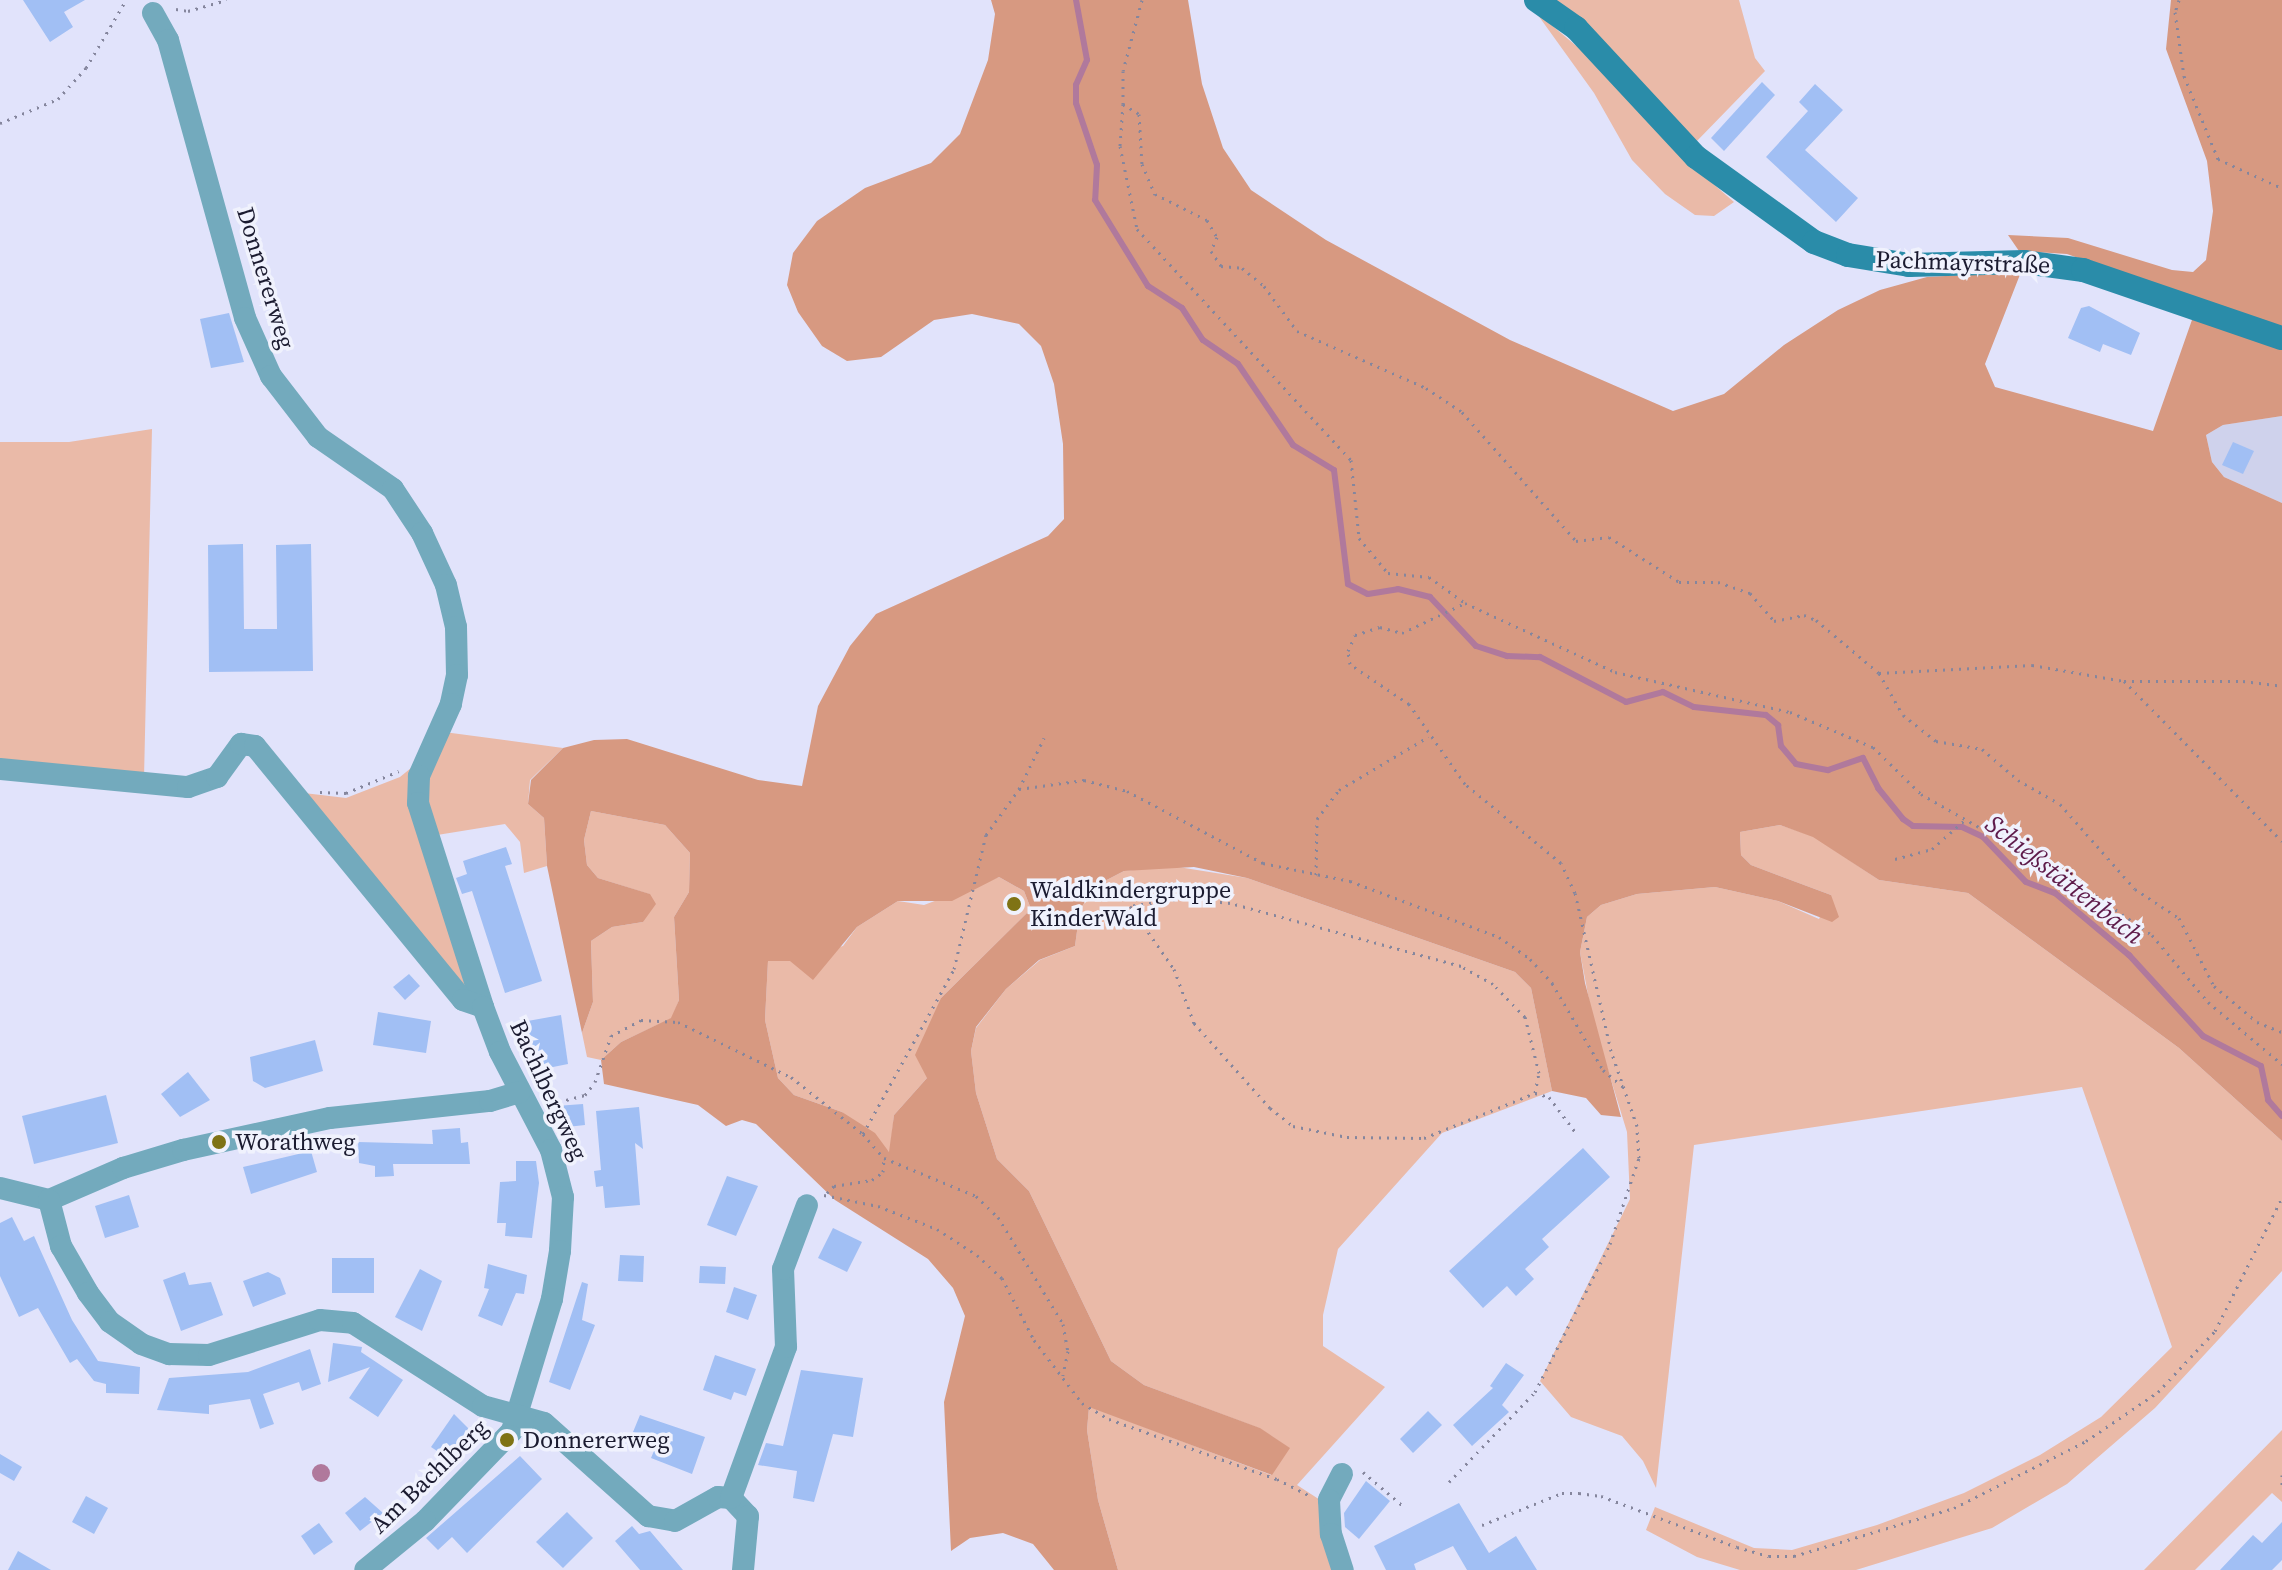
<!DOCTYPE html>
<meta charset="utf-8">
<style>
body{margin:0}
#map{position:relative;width:2282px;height:1570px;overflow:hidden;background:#e1e3fb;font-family:"Source Serif 4",serif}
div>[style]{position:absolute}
.built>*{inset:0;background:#cfd2ec}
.green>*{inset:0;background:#eabaa8}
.forest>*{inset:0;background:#d79981}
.water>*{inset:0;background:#b0799c}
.round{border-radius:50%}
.stream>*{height:6px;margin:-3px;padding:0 3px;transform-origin:3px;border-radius:3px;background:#b0799c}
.building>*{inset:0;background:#a1bff4}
.path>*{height:3px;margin-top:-1.5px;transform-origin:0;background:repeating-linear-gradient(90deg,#85869d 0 2px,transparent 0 8px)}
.street>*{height:22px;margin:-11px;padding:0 11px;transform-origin:11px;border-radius:11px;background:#73aabd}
.secondary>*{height:24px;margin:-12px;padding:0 12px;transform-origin:12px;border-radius:12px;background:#2a8ca9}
.dots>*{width:22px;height:22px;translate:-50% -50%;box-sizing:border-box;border:4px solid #f0f2fd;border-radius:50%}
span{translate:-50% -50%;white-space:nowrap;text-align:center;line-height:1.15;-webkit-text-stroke:7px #f0f2fd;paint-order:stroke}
.street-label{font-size:24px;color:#1b1b30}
.poi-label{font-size:24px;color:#1b1b30}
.left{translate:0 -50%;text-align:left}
.water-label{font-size:26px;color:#5e1b4a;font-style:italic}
</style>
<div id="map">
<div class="built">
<i style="clip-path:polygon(2282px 416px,2282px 503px,2224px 477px,2212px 462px,2206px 435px,2223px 425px)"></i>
</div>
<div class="green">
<i style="clip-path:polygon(1553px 0,1739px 0,1755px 58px,1765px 71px,1695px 143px)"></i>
<i style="clip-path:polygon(1535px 11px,1581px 50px,1680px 155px,1734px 202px,1714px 216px,1695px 215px,1665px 194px,1632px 160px,1594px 93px)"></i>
<i style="clip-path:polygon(152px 429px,144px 778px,0 764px,0 442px,69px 442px)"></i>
<i style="clip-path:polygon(444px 732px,563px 748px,530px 780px,528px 804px,544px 818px,547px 866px,524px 873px,520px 842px,505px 824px,431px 836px,422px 801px)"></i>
<i style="clip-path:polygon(422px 759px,415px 776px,474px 1001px,304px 793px,346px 798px,400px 777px)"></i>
<i style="clip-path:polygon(591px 811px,665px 825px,690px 853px,689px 892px,674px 917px,679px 1000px,672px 1018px,621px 1042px,601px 1060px,587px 1057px,582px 1033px,593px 1002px,591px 941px,612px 927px,643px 922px,649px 894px,598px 878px,587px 865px,584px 840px)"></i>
<i style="clip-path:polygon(1780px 825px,1813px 836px,1879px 880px,1968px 893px,2179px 1048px,2282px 1141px,2282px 1271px,2155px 1408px,2067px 1484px,1992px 1528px,1856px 1570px,1740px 1570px,1697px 1557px,1646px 1530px,1655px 1507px,1754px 1548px,1792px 1550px,1877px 1525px,1964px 1493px,2040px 1455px,2101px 1417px,2172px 1347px,2082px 1087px,1694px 1145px,1656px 1488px,1643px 1461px,1622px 1436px,1571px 1417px,1540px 1381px,1630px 1199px,1627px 1132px,1593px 1021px,1580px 952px,1587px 917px,1601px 905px,1637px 894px,1715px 887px,1778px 901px,1819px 919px,1831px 895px,1751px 865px,1741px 855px,1740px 832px)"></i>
<i style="clip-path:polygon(1172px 866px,1247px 878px,1515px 972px,1531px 988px,1552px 1091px,1442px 1133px,1338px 1249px,1323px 1315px,1323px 1346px,1385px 1387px,1297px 1485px,1334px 1509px,1345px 1570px,1118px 1570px,1098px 1500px,1087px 1430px,1089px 1406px,1271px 1475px,1289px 1448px,1259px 1428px,1144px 1385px,1111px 1361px,1029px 1191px,997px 1159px,976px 1093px,971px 1051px,976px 1028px,1006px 989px,1040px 960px,1075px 946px,1080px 909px,1097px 885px,1124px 871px)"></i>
<i style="clip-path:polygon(999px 877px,1024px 891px,1031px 909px,941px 998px,927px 1078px,894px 1115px,890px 1153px,842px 1112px,794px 1095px,778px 1078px,765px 1020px,768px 960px,790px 961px,843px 946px,857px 927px,898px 901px,924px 905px)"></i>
<i style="clip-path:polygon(2282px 1430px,2282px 1502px,2272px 1493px,2195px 1570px,2144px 1570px)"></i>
</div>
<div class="forest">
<i style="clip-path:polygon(evenodd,991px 0,1188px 0,1202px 84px,1223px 148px,1251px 190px,1326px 240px,1510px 340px,1673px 411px,1724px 394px,1784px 345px,1838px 310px,1880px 290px,1927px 277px,2021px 272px,1985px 364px,1995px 387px,2153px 431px,2193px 317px,2282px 348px,2282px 416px,2223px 425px,2206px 435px,2212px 462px,2224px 477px,2282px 503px,2282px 1141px,2179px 1048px,1968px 893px,1879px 880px,1813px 837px,1780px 825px,1740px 832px,1741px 855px,1751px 865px,1831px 895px,1839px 917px,1832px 922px,1778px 901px,1715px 887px,1637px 894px,1601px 905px,1587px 917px,1580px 952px,1585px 983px,1621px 1117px,1601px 1115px,1586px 1098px,1552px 1091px,1531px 988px,1515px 972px,1247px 878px,1194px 867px,1124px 871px,1097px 885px,1080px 909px,1075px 946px,1039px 960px,1006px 989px,976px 1027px,971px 1051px,976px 1093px,997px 1159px,1029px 1191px,1111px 1361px,1144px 1385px,1260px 1428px,1290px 1448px,1272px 1475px,1089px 1407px,1087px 1430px,1098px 1500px,1118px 1570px,1054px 1570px,1033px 1544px,1003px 1533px,970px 1538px,951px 1551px,944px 1402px,965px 1316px,953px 1288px,928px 1259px,835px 1200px,756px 1124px,742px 1120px,726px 1126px,698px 1105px,604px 1084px,601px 1060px,621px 1042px,671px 1018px,679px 1000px,674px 917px,689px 892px,690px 853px,665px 825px,591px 811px,584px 840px,587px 865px,598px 878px,650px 894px,656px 904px,643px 922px,612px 927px,591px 941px,593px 1002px,582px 1033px,547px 866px,544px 818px,528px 804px,531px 780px,563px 748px,594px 740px,627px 739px,758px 780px,802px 786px,818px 706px,850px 646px,876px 614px,1048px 536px,1064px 519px,1063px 444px,1054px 384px,1041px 346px,1019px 324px,972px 314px,934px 320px,881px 357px,847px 361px,822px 346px,798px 312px,787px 285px,793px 253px,817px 221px,865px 188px,931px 163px,960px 134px,988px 60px,995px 14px,991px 0,999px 877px,1024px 891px,1031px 909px,941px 998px,915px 1055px,927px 1078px,894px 1115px,889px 1152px,875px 1133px,842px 1112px,794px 1095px,778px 1078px,765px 1020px,768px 961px,790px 961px,813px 980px,857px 927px,898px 901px,952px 901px,999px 877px)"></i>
<i style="clip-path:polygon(2171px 0,2282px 0,2282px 329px,2067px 254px,2019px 251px,2008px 235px,2068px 238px,2172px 270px,2193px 272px,2206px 260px,2213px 211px,2207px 161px,2166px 49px)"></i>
</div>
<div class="water">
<i class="round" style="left:312px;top:1464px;width:18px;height:18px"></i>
</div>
<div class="stream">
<i style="left:1076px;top:0;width:61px;rotate:79.6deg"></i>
<i style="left:1087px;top:60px;width:27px;rotate:114deg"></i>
<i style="left:1076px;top:85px;width:18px;rotate:90deg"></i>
<i style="left:1076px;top:103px;width:65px;rotate:71.3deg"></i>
<i style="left:1097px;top:165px;width:35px;rotate:93deg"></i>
<i style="left:1095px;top:200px;width:101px;rotate:58.4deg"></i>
<i style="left:1148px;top:286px;width:40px;rotate:32.9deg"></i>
<i style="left:1182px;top:308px;width:38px;rotate:57deg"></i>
<i style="left:1203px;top:340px;width:42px;rotate:34.4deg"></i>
<i style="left:1238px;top:364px;width:98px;rotate:55.8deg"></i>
<i style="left:1293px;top:445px;width:48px;rotate:31.4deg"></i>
<i style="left:1334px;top:470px;width:115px;rotate:83deg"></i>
<i style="left:1348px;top:584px;width:22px;rotate:27deg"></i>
<i style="left:1368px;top:594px;width:30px;rotate:-9deg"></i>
<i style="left:1398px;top:589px;width:33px;rotate:14deg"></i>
<i style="left:1430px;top:597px;width:67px;rotate:46.8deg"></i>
<i style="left:1476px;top:646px;width:33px;rotate:18deg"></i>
<i style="left:1507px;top:656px;width:33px;rotate:2deg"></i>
<i style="left:1540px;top:657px;width:97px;rotate:27.6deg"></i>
<i style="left:1626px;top:702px;width:38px;rotate:-15deg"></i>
<i style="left:1663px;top:692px;width:34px;rotate:26deg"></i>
<i style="left:1694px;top:707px;width:72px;rotate:6.3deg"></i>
<i style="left:1766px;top:715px;width:16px;rotate:40deg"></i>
<i style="left:1778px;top:725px;width:21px;rotate:82deg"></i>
<i style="left:1781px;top:746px;width:23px;rotate:50deg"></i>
<i style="left:1796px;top:764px;width:33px;rotate:11deg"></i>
<i style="left:1828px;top:770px;width:37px;rotate:-19deg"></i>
<i style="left:1863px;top:758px;width:34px;rotate:63deg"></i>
<i style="left:1878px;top:788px;width:40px;rotate:51deg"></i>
<i style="left:1903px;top:819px;width:12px;rotate:35deg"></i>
<i style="left:1913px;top:826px;width:49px;rotate:1.2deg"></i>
<i style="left:1962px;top:827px;width:23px;rotate:25deg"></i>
<i style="left:1983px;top:837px;width:62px;rotate:46.3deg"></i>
<i style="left:2026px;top:882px;width:31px;rotate:21deg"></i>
<i style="left:2055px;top:893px;width:97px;rotate:40deg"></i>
<i style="left:2129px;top:955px;width:110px;rotate:47.6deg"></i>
<i style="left:2203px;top:1036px;width:65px;rotate:27.3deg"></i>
<i style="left:2261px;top:1066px;width:35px;rotate:78deg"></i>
<i style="left:2268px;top:1100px;width:21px;rotate:49deg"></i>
</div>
<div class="building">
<i style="clip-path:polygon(23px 0,85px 0,64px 12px,73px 27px,50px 42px)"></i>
<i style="clip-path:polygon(1762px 82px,1775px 95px,1724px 151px,1711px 138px)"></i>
<i style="clip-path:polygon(1815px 84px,1843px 110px,1805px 150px,1858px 198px,1836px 222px,1766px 157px,1808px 111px,1799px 102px)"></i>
<i style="clip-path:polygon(2089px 306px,2140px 333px,2131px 355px,2103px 344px,2100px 352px,2068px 338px,2081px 308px)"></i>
<i style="clip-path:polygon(229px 313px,244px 362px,211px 368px,200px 319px)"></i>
<i style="clip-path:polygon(2233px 442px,2254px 451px,2243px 474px,2222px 465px)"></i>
<i style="clip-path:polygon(243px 544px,244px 629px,277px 629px,276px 545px,311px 544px,313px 671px,209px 672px,208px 545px)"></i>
<i style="clip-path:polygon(506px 847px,512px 864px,505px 866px,542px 981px,505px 993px,472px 891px,462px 894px,456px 878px,467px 874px,463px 861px)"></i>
<i style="clip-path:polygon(409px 974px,420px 986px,405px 1000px,393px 987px)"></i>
<i style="clip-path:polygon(378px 1012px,431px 1021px,426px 1053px,373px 1045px)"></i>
<i style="clip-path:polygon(561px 1015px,568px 1064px,538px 1070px,511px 1024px)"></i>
<i style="clip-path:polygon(315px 1040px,323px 1071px,265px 1088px,253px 1081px,250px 1057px)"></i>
<i style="clip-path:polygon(188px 1072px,210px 1100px,180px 1117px,161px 1094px)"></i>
<i style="clip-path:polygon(106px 1095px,118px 1143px,34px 1164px,22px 1116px)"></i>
<i style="clip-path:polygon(583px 1104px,585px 1125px,567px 1127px,556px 1106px)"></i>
<i style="clip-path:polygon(639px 1107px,643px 1149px,635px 1143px,640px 1205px,605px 1208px,603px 1186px,596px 1187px,594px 1171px,601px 1170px,596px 1111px)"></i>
<i style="clip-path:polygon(460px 1128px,461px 1143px,468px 1142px,470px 1164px,393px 1164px,394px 1176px,375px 1177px,375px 1166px,359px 1163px,358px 1142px,433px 1144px,432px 1130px)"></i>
<i style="clip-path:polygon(1583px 1148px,1610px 1177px,1542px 1239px,1549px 1247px,1525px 1269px,1534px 1279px,1516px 1296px,1507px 1286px,1483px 1308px,1449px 1271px)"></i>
<i style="clip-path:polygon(311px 1151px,317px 1172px,251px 1194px,243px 1167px)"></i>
<i style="clip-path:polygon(516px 1161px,536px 1161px,539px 1183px,532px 1238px,505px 1236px,506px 1223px,497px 1223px,500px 1182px,516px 1181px)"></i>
<i style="clip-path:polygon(727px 1176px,758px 1186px,736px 1236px,707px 1225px)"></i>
<i style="clip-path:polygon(129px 1195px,139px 1227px,105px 1238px,95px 1206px)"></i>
<i style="clip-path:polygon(12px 1217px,24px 1241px,34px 1236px,72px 1320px,98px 1361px,140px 1367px,139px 1394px,106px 1393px,106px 1384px,94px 1381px,77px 1359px,70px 1363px,38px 1308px,19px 1317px,0 1276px,0 1223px)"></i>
<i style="clip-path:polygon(833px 1228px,862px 1242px,847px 1272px,818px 1258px)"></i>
<i style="clip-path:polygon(620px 1255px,644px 1256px,643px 1282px,618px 1281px)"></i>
<i style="clip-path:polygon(332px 1258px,374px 1258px,374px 1293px,332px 1293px)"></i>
<i style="clip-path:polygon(488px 1264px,527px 1275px,524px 1294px,516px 1293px,502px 1326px,478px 1316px,489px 1289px,484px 1288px)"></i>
<i style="clip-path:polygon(700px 1266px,726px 1267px,725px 1284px,699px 1283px)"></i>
<i style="clip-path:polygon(420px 1269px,442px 1281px,422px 1331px,395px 1317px)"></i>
<i style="clip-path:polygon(185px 1272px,189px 1285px,211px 1282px,223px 1315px,181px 1331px,163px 1280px)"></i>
<i style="clip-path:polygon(268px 1272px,280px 1278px,286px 1294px,253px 1307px,243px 1281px)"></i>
<i style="clip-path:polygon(582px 1282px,588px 1284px,582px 1320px,595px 1325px,570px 1390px,549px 1382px)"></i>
<i style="clip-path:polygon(734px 1287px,757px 1295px,748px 1320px,726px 1312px)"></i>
<i style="clip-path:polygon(333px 1343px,362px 1347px,361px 1352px,403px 1380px,378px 1417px,349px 1398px,370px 1367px,328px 1382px)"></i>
<i style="clip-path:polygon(310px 1349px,321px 1384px,302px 1391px,299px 1382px,263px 1394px,274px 1424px,260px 1429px,250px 1399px,209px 1405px,209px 1414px,157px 1410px,169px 1378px,248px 1372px)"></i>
<i style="clip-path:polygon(715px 1355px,756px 1369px,746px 1396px,734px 1392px,731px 1400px,703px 1390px)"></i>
<i style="clip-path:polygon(1506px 1363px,1524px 1375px,1502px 1405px,1509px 1412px,1472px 1446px,1453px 1425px,1493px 1388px,1490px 1386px)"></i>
<i style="clip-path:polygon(801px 1370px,863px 1378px,853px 1437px,833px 1434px,814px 1502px,793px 1498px,797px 1471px,758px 1465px,766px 1443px,783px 1446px)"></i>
<i style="clip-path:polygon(1428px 1411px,1442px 1425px,1413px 1453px,1400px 1439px)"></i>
<i style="clip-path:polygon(454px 1414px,475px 1435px,455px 1463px,431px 1447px)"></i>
<i style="clip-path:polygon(640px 1415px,705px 1437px,692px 1474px,651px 1458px,658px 1441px,633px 1432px)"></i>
<i style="clip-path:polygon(0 1454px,22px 1467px,14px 1481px,0 1473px)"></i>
<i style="clip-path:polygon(520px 1456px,542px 1479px,467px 1553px,452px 1537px,438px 1550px,426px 1538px)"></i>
<i style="clip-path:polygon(1366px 1481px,1390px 1501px,1359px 1539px,1345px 1527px,1344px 1513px)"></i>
<i style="clip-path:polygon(86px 1496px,108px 1508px,94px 1534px,72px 1522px)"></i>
<i style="clip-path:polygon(365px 1497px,383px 1513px,360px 1531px,345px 1513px)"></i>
<i style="clip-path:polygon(1459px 1503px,1489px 1553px,1516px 1536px,1537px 1570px,1467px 1570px,1453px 1546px,1414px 1564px,1416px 1570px,1386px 1570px,1374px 1546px)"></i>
<i style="clip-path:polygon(567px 1512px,593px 1538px,563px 1568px,536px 1542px)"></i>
<i style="clip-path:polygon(2282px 1522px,2282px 1560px,2272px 1570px,2220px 1570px,2253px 1535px,2262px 1543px)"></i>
<i style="clip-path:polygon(319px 1523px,333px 1542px,314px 1555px,301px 1536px)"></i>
<i style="clip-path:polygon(632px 1526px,639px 1534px,650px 1531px,683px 1570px,640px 1570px,615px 1541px)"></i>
<i style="clip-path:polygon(18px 1551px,51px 1570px,8px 1570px)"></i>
</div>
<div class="path">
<i style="left:1142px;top:0;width:73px;rotate:105deg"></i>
<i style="left:1123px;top:71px;width:33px;rotate:90deg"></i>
<i style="left:1123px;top:104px;width:19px;rotate:32deg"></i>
<i style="left:1139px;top:114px;width:50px;rotate:86.6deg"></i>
<i style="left:1142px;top:164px;width:33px;rotate:67deg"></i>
<i style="left:1155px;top:194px;width:58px;rotate:26.6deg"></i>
<i style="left:1207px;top:220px;width:20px;rotate:60deg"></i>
<i style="left:1217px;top:237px;width:15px;rotate:113deg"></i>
<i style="left:1211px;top:251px;width:18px;rotate:56deg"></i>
<i style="left:1221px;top:266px;width:21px;rotate:5deg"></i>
<i style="left:1242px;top:268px;width:28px;rotate:39deg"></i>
<i style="left:1264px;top:286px;width:56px;rotate:53.7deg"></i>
<i style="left:1297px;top:331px;width:141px;rotate:23.8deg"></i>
<i style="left:1426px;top:388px;width:43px;rotate:33.7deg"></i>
<i style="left:1462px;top:412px;width:172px;rotate:48.5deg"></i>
<i style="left:1576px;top:541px;width:33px;rotate:-7deg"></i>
<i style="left:1609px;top:537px;width:83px;rotate:32.7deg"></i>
<i style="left:1679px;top:582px;width:39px"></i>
<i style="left:1718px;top:582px;width:34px;rotate:19deg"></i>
<i style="left:1750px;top:593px;width:37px;rotate:49deg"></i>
<i style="left:1774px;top:621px;width:31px;rotate:-11deg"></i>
<i style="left:1804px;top:615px;width:13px;rotate:23deg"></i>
<i style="left:1816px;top:620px;width:82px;rotate:40.1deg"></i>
<i style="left:1879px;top:673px;width:48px;rotate:60.3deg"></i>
<i style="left:1903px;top:715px;width:42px;rotate:38.2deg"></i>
<i style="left:1936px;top:741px;width:47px;rotate:9.9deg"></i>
<i style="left:1982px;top:749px;width:48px;rotate:40.7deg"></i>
<i style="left:2018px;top:780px;width:48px;rotate:29.7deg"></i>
<i style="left:2060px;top:804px;width:113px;rotate:48.6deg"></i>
<i style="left:2135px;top:889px;width:53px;rotate:33.4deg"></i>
<i style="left:2179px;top:918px;width:76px;rotate:62.8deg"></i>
<i style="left:2214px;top:986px;width:56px;rotate:39.9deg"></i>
<i style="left:2257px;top:1022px;width:27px;rotate:22deg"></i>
<i style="left:2179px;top:0;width:13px;rotate:108deg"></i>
<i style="left:2175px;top:12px;width:65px;rotate:82deg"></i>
<i style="left:2184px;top:76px;width:90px;rotate:67.7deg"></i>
<i style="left:2218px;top:159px;width:70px;rotate:24.4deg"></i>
<i style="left:176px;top:9px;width:12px;rotate:9deg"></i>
<i style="left:188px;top:11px;width:40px;rotate:-16deg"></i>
<i style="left:1123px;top:104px;width:42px;rotate:94.1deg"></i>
<i style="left:1120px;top:146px;width:85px;rotate:78.4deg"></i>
<i style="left:1137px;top:229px;width:315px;rotate:47.2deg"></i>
<i style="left:1351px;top:460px;width:78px;rotate:84.1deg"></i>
<i style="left:1359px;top:538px;width:45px;rotate:50.4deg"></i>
<i style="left:1388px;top:573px;width:41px;rotate:5.6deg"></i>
<i style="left:1429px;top:577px;width:44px;rotate:35.8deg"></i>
<i style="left:1465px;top:603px;width:165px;rotate:24.7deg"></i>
<i style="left:1615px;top:672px;width:180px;rotate:12.9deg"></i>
<i style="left:1790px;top:712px;width:90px;rotate:22.9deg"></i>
<i style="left:1873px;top:747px;width:67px;rotate:44.4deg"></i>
<i style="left:1921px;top:794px;width:178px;rotate:29.6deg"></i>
<i style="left:2076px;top:882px;width:93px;rotate:34.9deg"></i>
<i style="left:2152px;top:935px;width:87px;rotate:50.1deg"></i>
<i style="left:2208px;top:1002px;width:97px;rotate:40deg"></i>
<i style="left:0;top:123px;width:63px;rotate:-22.5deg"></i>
<i style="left:58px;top:99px;width:42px;rotate:-47.9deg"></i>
<i style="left:86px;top:68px;width:79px;rotate:-59.5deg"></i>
<i style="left:1879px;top:673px;width:153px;rotate:-3deg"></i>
<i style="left:2032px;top:665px;width:93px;rotate:9.9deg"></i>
<i style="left:2124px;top:681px;width:225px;rotate:45.4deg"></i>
<i style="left:2124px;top:681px;width:119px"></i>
<i style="left:2243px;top:681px;width:39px;rotate:7deg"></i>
<i style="left:1019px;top:789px;width:57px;rotate:-63.9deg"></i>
<i style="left:320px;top:792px;width:26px;rotate:2deg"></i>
<i style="left:346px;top:793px;width:57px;rotate:-22.5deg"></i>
<i style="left:1895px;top:859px;width:38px;rotate:-15deg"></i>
<i style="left:1932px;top:849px;width:47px;rotate:-41.5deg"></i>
<i style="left:1316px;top:875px;width:56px;rotate:-89deg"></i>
<i style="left:1317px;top:819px;width:36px;rotate:-53deg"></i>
<i style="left:1339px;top:790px;width:104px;rotate:-30.8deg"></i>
<i style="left:1535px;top:1093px;width:20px;rotate:-79deg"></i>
<i style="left:1539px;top:1073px;width:58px;rotate:-104deg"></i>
<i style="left:1525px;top:1017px;width:46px;rotate:-134.1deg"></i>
<i style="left:1493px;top:984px;width:37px;rotate:-151deg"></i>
<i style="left:1461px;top:966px;width:239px;rotate:-164.7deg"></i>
<i style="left:1230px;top:903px;width:47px;rotate:-173.9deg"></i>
<i style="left:1183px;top:898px;width:54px;rotate:171.4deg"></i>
<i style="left:1130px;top:906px;width:77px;rotate:55.1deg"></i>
<i style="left:1174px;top:969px;width:58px;rotate:69.7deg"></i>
<i style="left:1194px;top:1023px;width:114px;rotate:48.2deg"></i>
<i style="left:1270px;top:1108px;width:29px;rotate:38deg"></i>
<i style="left:1293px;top:1126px;width:55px;rotate:11.5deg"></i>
<i style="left:1347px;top:1137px;width:77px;rotate:0.7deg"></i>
<i style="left:1424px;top:1138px;width:120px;rotate:-22.1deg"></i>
<i style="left:1535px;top:1093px;width:15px;rotate:16deg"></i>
<i style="left:1549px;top:1097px;width:45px;rotate:53.1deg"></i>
<i style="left:551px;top:1104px;width:35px;rotate:-15deg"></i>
<i style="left:585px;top:1095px;width:16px;rotate:-52deg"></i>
<i style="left:595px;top:1082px;width:49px;rotate:-70.8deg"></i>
<i style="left:611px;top:1036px;width:34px;rotate:-28deg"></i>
<i style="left:641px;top:1020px;width:37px;rotate:3deg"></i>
<i style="left:678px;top:1022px;width:126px;rotate:26deg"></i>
<i style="left:791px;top:1077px;width:92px;rotate:38.4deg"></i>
<i style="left:863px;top:1134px;width:32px;rotate:49deg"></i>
<i style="left:884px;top:1158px;width:100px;rotate:22.4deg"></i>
<i style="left:976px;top:1196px;width:30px;rotate:44deg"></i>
<i style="left:998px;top:1217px;width:125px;rotate:58.7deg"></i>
<i style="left:1063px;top:1324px;width:27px;rotate:80deg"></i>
<i style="left:1068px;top:1351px;width:25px;rotate:102deg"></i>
<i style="left:863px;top:1134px;width:188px;rotate:-61.1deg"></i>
<i style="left:954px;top:969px;width:138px;rotate:-76.6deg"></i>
<i style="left:986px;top:835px;width:57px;rotate:-54.3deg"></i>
<i style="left:1019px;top:789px;width:66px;rotate:-7.9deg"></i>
<i style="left:1084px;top:780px;width:44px;rotate:14.3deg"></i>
<i style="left:1127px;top:791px;width:154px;rotate:27.9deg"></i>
<i style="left:1263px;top:863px;width:89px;rotate:11.7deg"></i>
<i style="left:1350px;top:881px;width:159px;rotate:20.6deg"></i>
<i style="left:1499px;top:937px;width:38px;rotate:35deg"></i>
<i style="left:1530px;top:959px;width:33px;rotate:47deg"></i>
<i style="left:1552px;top:983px;width:101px;rotate:59.6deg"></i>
<i style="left:1603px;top:1070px;width:26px;rotate:40deg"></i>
<i style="left:827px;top:1193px;width:10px;rotate:-45deg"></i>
<i style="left:834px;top:1186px;width:38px;rotate:-9deg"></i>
<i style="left:872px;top:1180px;width:14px;rotate:-36deg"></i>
<i style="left:883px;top:1172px;width:14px;rotate:-86deg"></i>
<i style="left:824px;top:1195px;width:55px;rotate:11.5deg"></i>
<i style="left:878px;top:1206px;width:63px;rotate:21.3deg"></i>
<i style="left:937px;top:1229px;width:48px;rotate:33deg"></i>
<i style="left:977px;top:1255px;width:34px;rotate:43deg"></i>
<i style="left:1002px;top:1278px;width:70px;rotate:62.7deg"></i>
<i style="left:1034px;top:1340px;width:79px;rotate:52.7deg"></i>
<i style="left:1082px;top:1403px;width:31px;rotate:31deg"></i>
<i style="left:1109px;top:1419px;width:178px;rotate:19.7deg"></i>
<i style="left:1277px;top:1479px;width:37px;rotate:27deg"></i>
<i style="left:1363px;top:1472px;width:52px;rotate:40.4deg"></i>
<i style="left:2282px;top:1475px;width:15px;rotate:90deg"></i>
<i style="left:1449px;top:1482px;width:124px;rotate:-46.3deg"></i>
<i style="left:1535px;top:1392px;width:166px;rotate:-63.1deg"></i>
<i style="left:1610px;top:1244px;width:91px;rotate:-71.4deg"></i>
<i style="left:1639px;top:1158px;width:32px;rotate:-94deg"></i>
<i style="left:1637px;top:1126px;width:79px;rotate:-109.1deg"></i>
<i style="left:1611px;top:1051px;width:162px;rotate:-102.8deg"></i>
<i style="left:1575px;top:893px;width:33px;rotate:-115deg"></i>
<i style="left:1561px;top:863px;width:124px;rotate:-140.5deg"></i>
<i style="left:1465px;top:784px;width:98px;rotate:-125deg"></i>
<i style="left:1409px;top:704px;width:71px;rotate:-145.9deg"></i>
<i style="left:1350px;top:664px;width:13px;rotate:-99deg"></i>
<i style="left:1348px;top:651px;width:17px;rotate:-66deg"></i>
<i style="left:1355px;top:635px;width:26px;rotate:-18deg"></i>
<i style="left:1380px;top:627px;width:23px;rotate:15deg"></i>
<i style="left:1402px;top:633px;width:68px;rotate:-25.4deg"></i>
<i style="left:1482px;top:1525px;width:86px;rotate:-21.8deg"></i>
<i style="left:1562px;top:1493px;width:17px"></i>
<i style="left:1579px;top:1493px;width:22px;rotate:8deg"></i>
<i style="left:1601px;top:1496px;width:145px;rotate:20.6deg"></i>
<i style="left:1737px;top:1547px;width:33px;rotate:16deg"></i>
<i style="left:1769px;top:1556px;width:25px"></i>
<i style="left:1794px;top:1556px;width:167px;rotate:-16.7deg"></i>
<i style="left:1954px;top:1508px;width:148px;rotate:-26.9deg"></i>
<i style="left:2086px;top:1441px;width:87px;rotate:-34.2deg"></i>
<i style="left:2158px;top:1392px;width:83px;rotate:-46.9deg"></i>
<i style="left:2215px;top:1331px;width:149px;rotate:-63.3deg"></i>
</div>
<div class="street">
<i style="left:153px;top:13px;width:31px;rotate:61deg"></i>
<i style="left:168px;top:40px;width:288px;rotate:74.5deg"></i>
<i style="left:245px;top:318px;width:64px;rotate:65.9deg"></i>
<i style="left:271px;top:376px;width:77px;rotate:52.4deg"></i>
<i style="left:318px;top:437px;width:91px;rotate:34.7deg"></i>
<i style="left:393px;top:489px;width:53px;rotate:56.6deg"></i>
<i style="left:422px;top:533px;width:57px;rotate:65.2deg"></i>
<i style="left:446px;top:585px;width:43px;rotate:76.6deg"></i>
<i style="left:456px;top:627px;width:48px;rotate:88.8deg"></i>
<i style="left:457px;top:675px;width:30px;rotate:102deg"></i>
<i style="left:451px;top:704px;width:79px;rotate:114deg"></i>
<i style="left:419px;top:776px;width:27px;rotate:92deg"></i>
<i style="left:418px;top:803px;width:214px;rotate:72.3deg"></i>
<i style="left:0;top:769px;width:189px;rotate:5.5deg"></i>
<i style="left:188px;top:787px;width:31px;rotate:-19deg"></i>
<i style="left:217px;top:777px;width:41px;rotate:-54deg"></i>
<i style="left:241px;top:744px;width:14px;rotate:8deg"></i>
<i style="left:255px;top:746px;width:328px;rotate:50.7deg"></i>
<i style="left:463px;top:1000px;width:21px;rotate:19deg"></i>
<i style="left:483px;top:1007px;width:48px;rotate:69.3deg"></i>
<i style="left:500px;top:1052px;width:110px;rotate:62.5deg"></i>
<i style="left:551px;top:1150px;width:49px;rotate:75.7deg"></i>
<i style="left:563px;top:1197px;width:54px;rotate:93.2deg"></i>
<i style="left:560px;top:1251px;width:49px;rotate:99.5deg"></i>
<i style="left:552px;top:1299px;width:138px;rotate:106.9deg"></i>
<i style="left:512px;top:1431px;width:125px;rotate:134deg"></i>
<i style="left:425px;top:1521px;width:77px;rotate:140.8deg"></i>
<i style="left:0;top:1188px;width:50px;rotate:13.8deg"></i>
<i style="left:49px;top:1200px;width:81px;rotate:-23.4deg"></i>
<i style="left:123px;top:1168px;width:63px;rotate:-16.7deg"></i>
<i style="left:183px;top:1150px;width:150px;rotate:-12.3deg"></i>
<i style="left:330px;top:1118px;width:161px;rotate:-6.1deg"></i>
<i style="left:490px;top:1101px;width:31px;rotate:-17deg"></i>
<i style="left:49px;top:1200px;width:48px;rotate:75.4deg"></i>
<i style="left:61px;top:1246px;width:54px;rotate:60.1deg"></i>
<i style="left:88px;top:1293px;width:36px;rotate:53deg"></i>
<i style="left:110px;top:1322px;width:38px;rotate:35deg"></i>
<i style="left:141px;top:1344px;width:30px;rotate:20deg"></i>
<i style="left:169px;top:1354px;width:40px;rotate:1.4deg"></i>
<i style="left:209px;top:1355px;width:116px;rotate:-17.5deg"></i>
<i style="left:320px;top:1320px;width:33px;rotate:5deg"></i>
<i style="left:353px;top:1323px;width:154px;rotate:32.6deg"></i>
<i style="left:483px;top:1406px;width:63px;rotate:15.6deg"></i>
<i style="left:544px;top:1423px;width:140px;rotate:41.8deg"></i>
<i style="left:648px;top:1516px;width:27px;rotate:10deg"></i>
<i style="left:675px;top:1521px;width:49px;rotate:-29.2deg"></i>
<i style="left:718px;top:1497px;width:13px;rotate:4deg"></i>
<i style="left:731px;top:1498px;width:25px;rotate:47deg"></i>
<i style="left:748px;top:1516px;width:54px;rotate:95.3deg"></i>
<i style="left:1342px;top:1474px;width:29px;rotate:117deg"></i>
<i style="left:1329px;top:1500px;width:34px;rotate:87deg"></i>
<i style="left:1331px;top:1534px;width:38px;rotate:72deg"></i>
<i style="left:731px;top:1498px;width:161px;rotate:-70deg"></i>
<i style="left:786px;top:1347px;width:78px;rotate:-92.2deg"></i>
<i style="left:783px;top:1269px;width:68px;rotate:-69.4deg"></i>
</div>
<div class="secondary">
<i style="left:1536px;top:0;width:49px;rotate:35deg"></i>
<i style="left:1576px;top:28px;width:176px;rotate:47.1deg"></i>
<i style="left:1696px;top:157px;width:145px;rotate:35.8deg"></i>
<i style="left:1814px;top:242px;width:36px;rotate:21deg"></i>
<i style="left:1848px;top:255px;width:62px;rotate:9.3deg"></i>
<i style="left:1909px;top:265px;width:115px;rotate:-1.5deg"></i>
<i style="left:2024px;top:262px;width:60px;rotate:7.7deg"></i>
<i style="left:2083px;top:270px;width:210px;rotate:18.9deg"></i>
</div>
<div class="dots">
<i style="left:1014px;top:904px;background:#7f7315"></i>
<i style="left:219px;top:1142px;background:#7f7315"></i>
<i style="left:507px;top:1440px;background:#7f7315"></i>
</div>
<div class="street-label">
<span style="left:1963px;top:262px;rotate:2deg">Pachmayrstraße</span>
<span style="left:266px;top:278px;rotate:73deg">Donnererweg</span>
<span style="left:549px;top:1090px;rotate:65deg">Bachlbergweg</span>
<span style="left:429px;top:1476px;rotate:-44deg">Am Bachlberg</span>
</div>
<div class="poi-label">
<span class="left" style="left:1030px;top:904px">Waldkindergruppe<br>KinderWald</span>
<span class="left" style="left:235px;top:1142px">Worathweg</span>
<span class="left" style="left:523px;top:1440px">Donnererweg</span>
</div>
<div class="water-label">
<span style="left:2064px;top:880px;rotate:38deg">Schießstättenbach</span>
</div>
</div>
